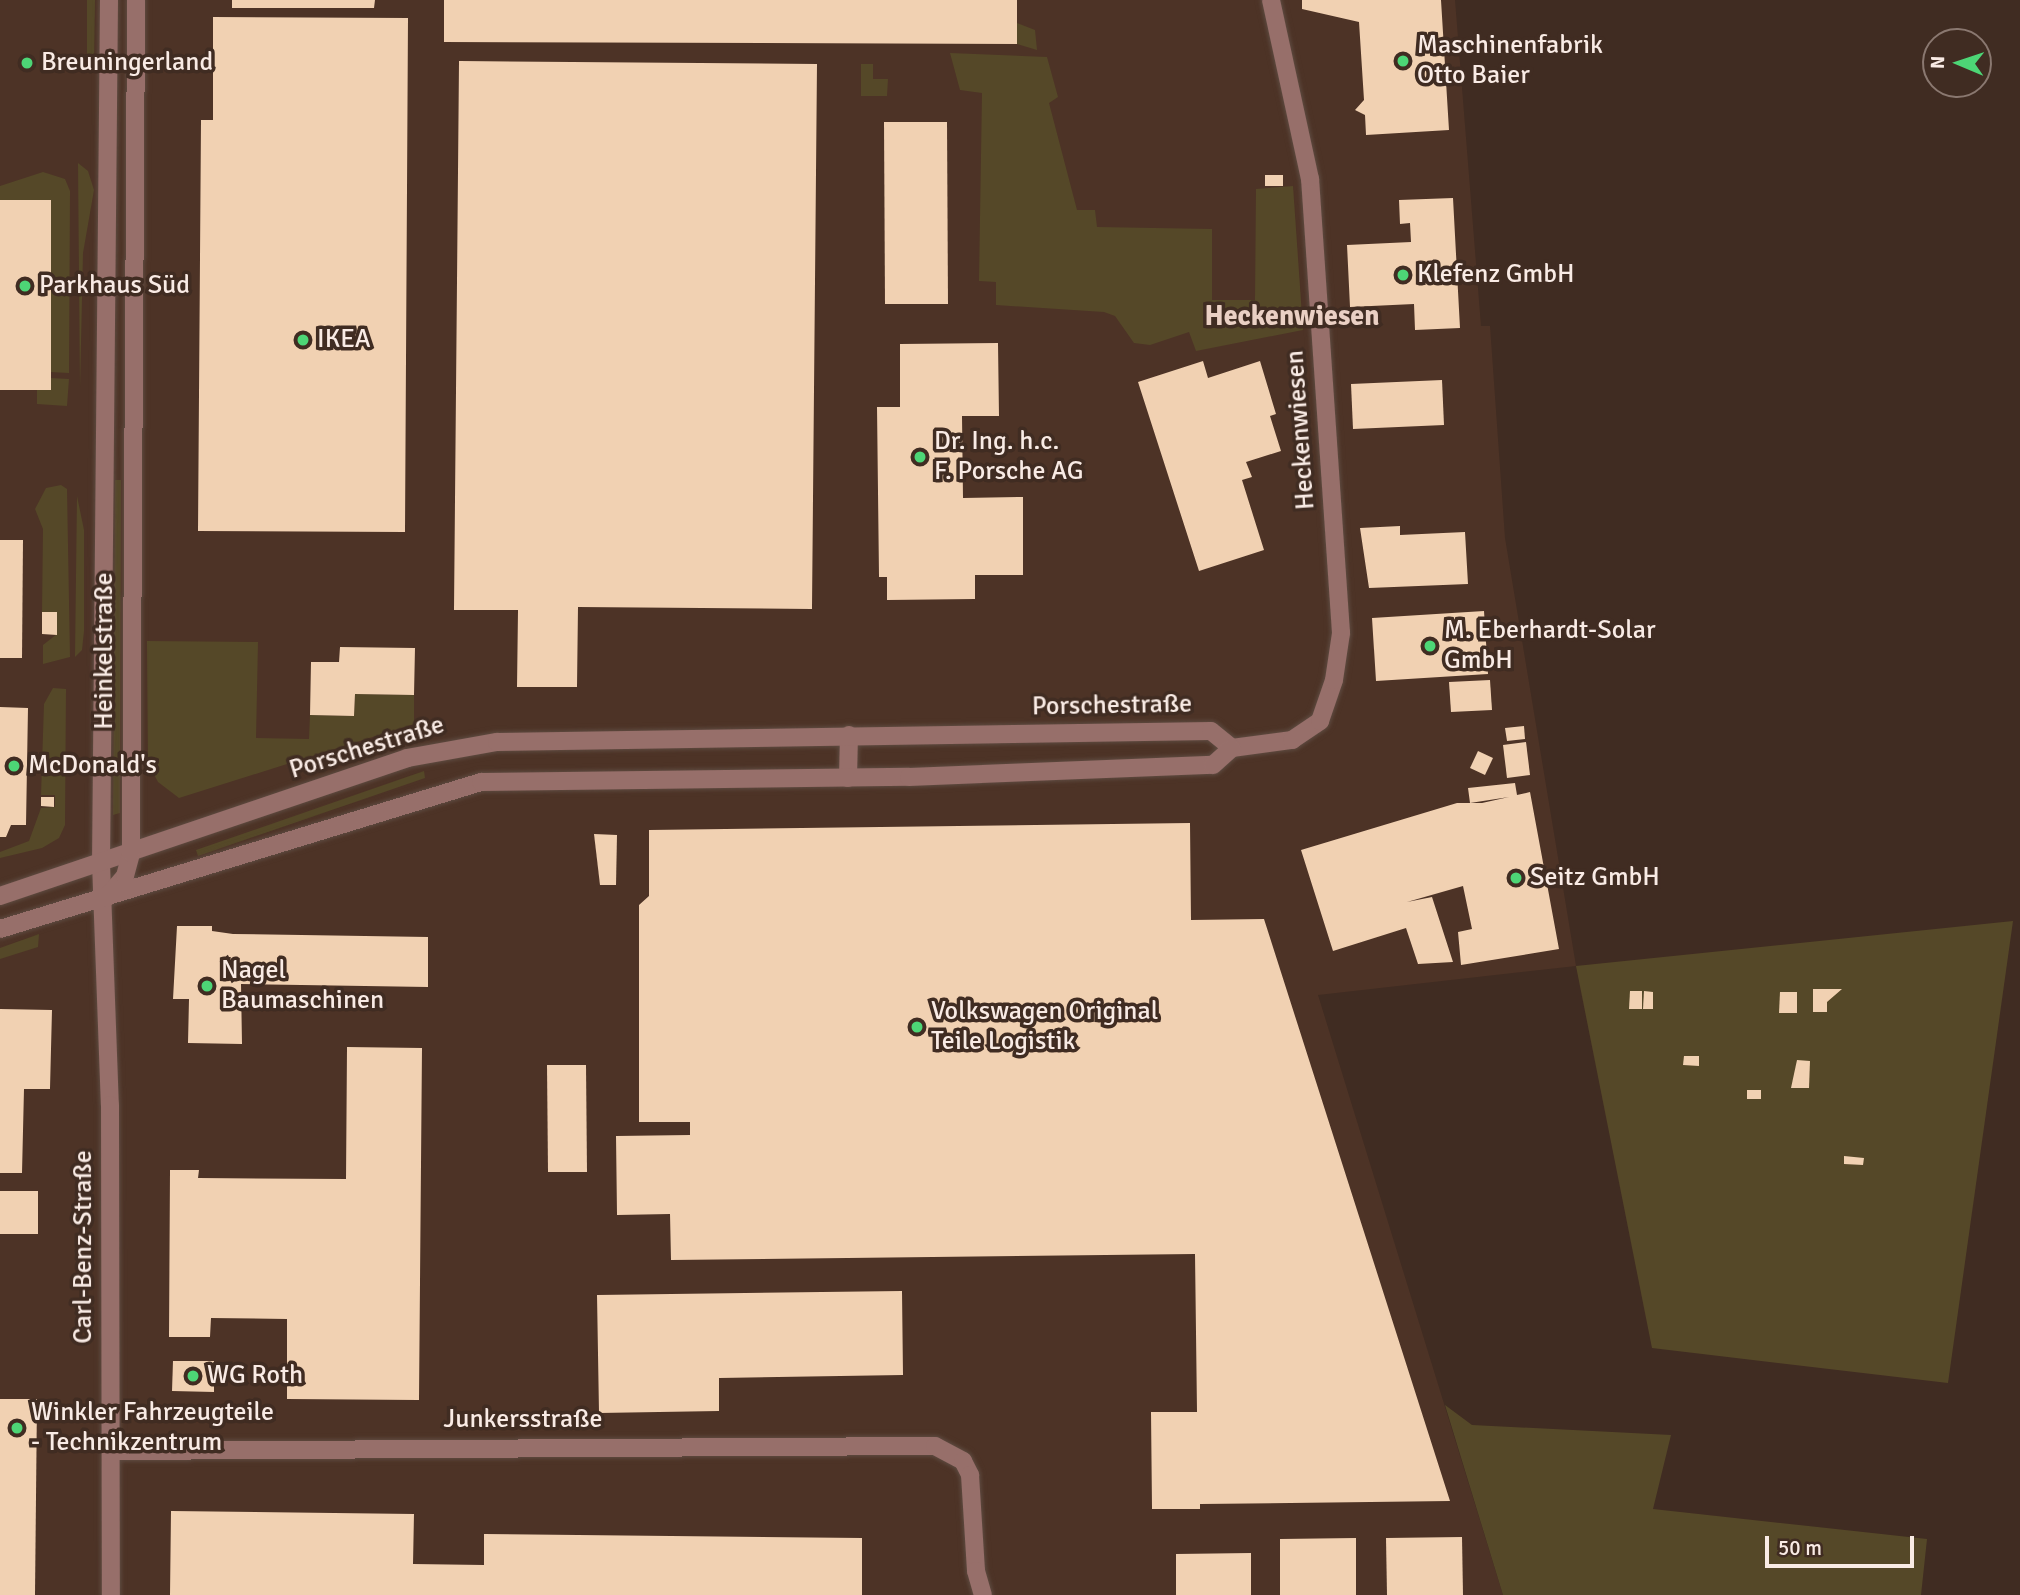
<!DOCTYPE html>
<meta charset="utf-8">
<style>
body{margin:0}
#map{position:relative;width:2020px;height:1595px;overflow:hidden;background:#402c22;font-family:Signika,sans-serif}
div>[style]{position:absolute}
.built>*{inset:0;background:#4d3326}
.green>*{inset:0;background:#554828}
.building>*{inset:0;background:#f1d1b2}
.roads{filter:drop-shadow(0 0 2px #5e4b41) drop-shadow(0 0 2px #5e4b41)}
.minor>*{height:18px;margin:-9px;padding:0 9px;transform-origin:9px;border-radius:9px;background:#976f6a}
.dots>*{width:19px;height:19px;translate:-50% -50%;box-sizing:border-box;border:4px solid #402c22;border-radius:50%}
span{translate:-50% -50%;white-space:nowrap;text-align:center;line-height:1.15;-webkit-text-stroke:7px #402c22;paint-order:stroke}
.poi-label{font-size:26px;color:#f9ebe5}
.left{translate:0 -50%;text-align:left}
.street-label{font-size:26px;color:#f9ebe5}
.neighbourhood-label{font-size:28px;color:#ead0c4;font-weight:700}
.north{position:absolute;left:1922px;top:28px;width:70px;height:70px;box-sizing:border-box;background:#402c22;border:2px solid #8a7870;border-radius:50%;rotate:272deg;font-size:19px;font-weight:700;line-height:28px;text-align:center;color:#f9ebe5}
.north::after{content:'';display:block;margin:auto;width:24px;height:32px;background:#4dd676;clip-path:polygon(50% 0,100% 100%,50% 72%,0 100%)}
.scale{position:absolute;left:1765px;top:1536px;width:149px;height:32px;box-sizing:border-box;border:4px solid #f9ebe5;border-top:0;padding-left:9px;font-size:21px;line-height:24px;white-space:nowrap;color:#f9ebe5;-webkit-text-stroke:5px #402c22;paint-order:stroke}
</style>
<div id="map">
<div class="built">
<i style="clip-path:polygon(0 0,1455px 0,1481px 326px,1490px 326px,1505px 538px,1576px 966px,1318px 995px,1503px 1595px,0 1595px)"></i>
</div>
<div class="green">
<i style="clip-path:polygon(87px 0,95px 0,94px 65px,87px 59px)"></i>
<i style="clip-path:polygon(1017px 23px,1035px 30px,1037px 50px,1017px 44px)"></i>
<i style="clip-path:polygon(950px 53px,1047px 57px,1058px 97px,1049px 103px,1077px 210px,1095px 210px,1097px 227px,1212px 229px,1212px 300px,1255px 300px,1256px 189px,1293px 186px,1303px 330px,1196px 351px,1189px 332px,1150px 345px,1134px 343px,1115px 316px,1104px 312px,996px 305px,996px 282px,979px 281px,982px 93px,960px 90px)"></i>
<i style="clip-path:polygon(861px 64px,873px 64px,873px 79px,888px 79px,887px 96px,861px 96px)"></i>
<i style="clip-path:polygon(78px 163px,88px 171px,94px 190px,83px 253px,80px 389px)"></i>
<i style="clip-path:polygon(43px 172px,65px 179px,70px 191px,69px 373px,50px 372px,51px 200px,0 200px,0 186px)"></i>
<i style="clip-path:polygon(50px 378px,69px 379px,67px 406px,37px 404px,37px 390px,50px 390px)"></i>
<i style="clip-path:polygon(115px 480px,121px 480px,120px 813px,113px 815px)"></i>
<i style="clip-path:polygon(61px 485px,67px 489px,70px 657px,43px 664px,43px 645px,57px 634px,57px 613px,42px 612px,43px 529px,35px 509px,46px 488px)"></i>
<i style="clip-path:polygon(77px 496px,84px 530px,84px 631px,82px 650px,75px 657px)"></i>
<i style="clip-path:polygon(147px 641px,258px 642px,256px 738px,309px 739px,310px 715px,354px 716px,355px 694px,414px 695px,414px 724px,179px 798px,158px 782px,148px 763px)"></i>
<i style="clip-path:polygon(53px 688px,66px 689px,65px 825px,59px 838px,42px 848px,0 858px,0 852px,29px 841px,41px 808px,55px 807px,55px 795px,41px 795px,44px 704px)"></i>
<i style="clip-path:polygon(424px 771px,425px 778px,198px 856px,196px 850px)"></i>
<i style="clip-path:polygon(2013px 921px,1948px 1383px,1652px 1348px,1576px 966px)"></i>
<i style="clip-path:polygon(39px 934px,38px 947px,0 959px,0 948px)"></i>
<i style="clip-path:polygon(1445px 1405px,1472px 1425px,1671px 1435px,1653px 1509px,1927px 1539px,1921px 1595px,1503px 1595px)"></i>
</div>
<div class="building">
<i style="clip-path:polygon(232px 0,375px 0,374px 8px,232px 8px)"></i>
<i style="clip-path:polygon(444px 0,1017px 0,1017px 44px,444px 42px)"></i>
<i style="clip-path:polygon(1302px 0,1441px 0,1449px 130px,1366px 135px,1365px 115px,1355px 110px,1364px 100px,1359px 22px,1302px 9px)"></i>
<i style="clip-path:polygon(213px 17px,408px 18px,405px 532px,198px 531px,201px 120px,213px 120px)"></i>
<i style="clip-path:polygon(459px 61px,817px 64px,812px 609px,578px 607px,577px 687px,517px 687px,518px 610px,454px 610px)"></i>
<i style="clip-path:polygon(884px 122px,947px 122px,948px 304px,885px 304px)"></i>
<i style="clip-path:polygon(1265px 175px,1283px 175px,1283px 186px,1265px 186px)"></i>
<i style="clip-path:polygon(1453px 198px,1460px 328px,1415px 330px,1414px 304px,1350px 307px,1347px 245px,1411px 242px,1410px 223px,1400px 224px,1399px 200px)"></i>
<i style="clip-path:polygon(0 200px,51px 200px,51px 390px,0 390px)"></i>
<i style="clip-path:polygon(998px 343px,999px 416px,962px 416px,963px 498px,1023px 497px,1023px 575px,975px 575px,975px 599px,887px 600px,887px 577px,879px 577px,877px 407px,900px 407px,900px 344px)"></i>
<i style="clip-path:polygon(1203px 361px,1208px 378px,1260px 361px,1276px 414px,1270px 416px,1281px 451px,1246px 462px,1252px 477px,1242px 480px,1264px 550px,1199px 571px,1138px 382px)"></i>
<i style="clip-path:polygon(1442px 380px,1444px 425px,1353px 429px,1351px 384px)"></i>
<i style="clip-path:polygon(1400px 526px,1400px 535px,1465px 532px,1468px 584px,1369px 588px,1360px 528px)"></i>
<i style="clip-path:polygon(0 540px,23px 540px,22px 658px,0 658px)"></i>
<i style="clip-path:polygon(1484px 611px,1488px 674px,1376px 681px,1372px 618px)"></i>
<i style="clip-path:polygon(42px 612px,57px 612px,57px 635px,42px 634px)"></i>
<i style="clip-path:polygon(340px 647px,415px 648px,414px 695px,355px 694px,354px 716px,310px 715px,311px 662px,339px 662px)"></i>
<i style="clip-path:polygon(1490px 680px,1492px 710px,1451px 712px,1449px 682px)"></i>
<i style="clip-path:polygon(0 707px,28px 708px,26px 825px,11px 825px,6px 837px,0 837px)"></i>
<i style="clip-path:polygon(1524px 726px,1525px 739px,1507px 741px,1505px 728px)"></i>
<i style="clip-path:polygon(1526px 742px,1530px 775px,1507px 778px,1503px 745px)"></i>
<i style="clip-path:polygon(1478px 751px,1493px 758px,1485px 775px,1470px 768px)"></i>
<i style="clip-path:polygon(1515px 783px,1517px 795px,1530px 792px,1559px 949px,1461px 965px,1458px 932px,1472px 929px,1463px 886px,1407px 902px,1432px 897px,1453px 962px,1418px 964px,1406px 928px,1333px 951px,1301px 850px,1457px 803px,1482px 803px,1509px 797px,1470px 803px,1468px 788px)"></i>
<i style="clip-path:polygon(41px 797px,54px 797px,54px 807px,41px 806px)"></i>
<i style="clip-path:polygon(1190px 823px,1191px 920px,1264px 919px,1450px 1501px,1200px 1504px,1200px 1509px,1152px 1509px,1151px 1412px,1197px 1412px,1195px 1254px,671px 1260px,670px 1214px,617px 1215px,616px 1136px,690px 1135px,690px 1122px,639px 1122px,639px 905px,649px 896px,649px 830px)"></i>
<i style="clip-path:polygon(594px 834px,617px 835px,616px 885px,600px 885px)"></i>
<i style="clip-path:polygon(177px 926px,212px 926px,212px 931px,233px 934px,428px 937px,428px 987px,241px 984px,242px 1044px,188px 1043px,189px 999px,173px 999px)"></i>
<i style="clip-path:polygon(1813px 989px,1842px 989px,1827px 1002px,1827px 1012px,1813px 1012px)"></i>
<i style="clip-path:polygon(1630px 991px,1642px 991px,1642px 1009px,1629px 1009px)"></i>
<i style="clip-path:polygon(1644px 991px,1653px 992px,1653px 1009px,1643px 1009px)"></i>
<i style="clip-path:polygon(1780px 992px,1797px 992px,1797px 1013px,1779px 1013px)"></i>
<i style="clip-path:polygon(0 1009px,52px 1010px,50px 1089px,24px 1089px,22px 1173px,0 1173px)"></i>
<i style="clip-path:polygon(347px 1047px,422px 1048px,419px 1400px,287px 1399px,287px 1319px,211px 1318px,210px 1337px,169px 1337px,170px 1170px,199px 1170px,198px 1178px,346px 1179px)"></i>
<i style="clip-path:polygon(1684px 1056px,1699px 1056px,1699px 1066px,1683px 1065px)"></i>
<i style="clip-path:polygon(1797px 1060px,1810px 1061px,1809px 1088px,1791px 1088px)"></i>
<i style="clip-path:polygon(547px 1065px,586px 1065px,587px 1172px,548px 1172px)"></i>
<i style="clip-path:polygon(1747px 1090px,1761px 1090px,1761px 1099px,1747px 1099px)"></i>
<i style="clip-path:polygon(1844px 1156px,1864px 1158px,1863px 1165px,1844px 1164px)"></i>
<i style="clip-path:polygon(0 1191px,38px 1191px,38px 1234px,0 1234px)"></i>
<i style="clip-path:polygon(902px 1291px,903px 1375px,719px 1378px,719px 1411px,599px 1413px,597px 1295px)"></i>
<i style="clip-path:polygon(173px 1361px,214px 1361px,214px 1392px,172px 1391px)"></i>
<i style="clip-path:polygon(0 1399px,37px 1399px,35px 1595px,0 1595px)"></i>
<i style="clip-path:polygon(171px 1511px,414px 1514px,413px 1564px,484px 1565px,484px 1534px,862px 1538px,862px 1595px,170px 1595px)"></i>
<i style="clip-path:polygon(1462px 1537px,1463px 1595px,1387px 1595px,1386px 1538px)"></i>
<i style="clip-path:polygon(1356px 1538px,1356px 1595px,1280px 1595px,1280px 1539px)"></i>
<i style="clip-path:polygon(1251px 1553px,1251px 1595px,1176px 1595px,1176px 1554px)"></i>
</div>
<div class="roads">
<div class="minor">
<i style="left:109px;top:0;width:863px;rotate:90.53deg"></i>
<i style="left:101px;top:863px;width:242px;rotate:87.9deg"></i>
<i style="left:110px;top:1105px;width:490px;rotate:89.9deg"></i>
<i style="left:1232px;top:748px;width:61px;rotate:-7.6deg"></i>
<i style="left:1292px;top:740px;width:34px;rotate:-34deg"></i>
<i style="left:1320px;top:721px;width:43px;rotate:-71.1deg"></i>
<i style="left:1334px;top:680px;width:48px;rotate:-81.5deg"></i>
<i style="left:1341px;top:633px;width:455px;rotate:-93.9deg"></i>
<i style="left:1310px;top:179px;width:183px;rotate:-102.3deg"></i>
<i style="left:848px;top:778px;width:43px;rotate:-88.7deg"></i>
<i style="left:0;top:896px;width:430px;rotate:-18.7deg"></i>
<i style="left:407px;top:758px;width:91px;rotate:-10.1deg"></i>
<i style="left:497px;top:742px;width:714px;rotate:-0.88deg"></i>
<i style="left:1211px;top:731px;width:27px;rotate:39deg"></i>
<i style="left:106px;top:898px;width:29px;rotate:-49deg"></i>
<i style="left:125px;top:876px;width:24px;rotate:-75deg"></i>
<i style="left:131px;top:853px;width:853px;rotate:-89.66deg"></i>
<i style="left:0;top:929px;width:503px;rotate:-16.99deg"></i>
<i style="left:481px;top:782px;width:428px;rotate:-0.7deg"></i>
<i style="left:909px;top:777px;width:304px;rotate:-2.3deg"></i>
<i style="left:1213px;top:765px;width:25px;rotate:-42deg"></i>
<i style="left:111px;top:1451px;width:824px;rotate:-0.35deg"></i>
<i style="left:935px;top:1446px;width:32px;rotate:28deg"></i>
<i style="left:963px;top:1461px;width:16px;rotate:63deg"></i>
<i style="left:970px;top:1475px;width:96px;rotate:86.4deg"></i>
<i style="left:976px;top:1571px;width:25px;rotate:74deg"></i>
</div>
</div>
<div class="dots">
<i style="left:1403px;top:61px;background:#4dd676"></i>
<i style="left:27px;top:63px;background:#4dd676"></i>
<i style="left:1403px;top:275px;background:#4dd676"></i>
<i style="left:25px;top:286px;background:#4dd676"></i>
<i style="left:303px;top:340px;background:#4dd676"></i>
<i style="left:920px;top:457px;background:#4dd676"></i>
<i style="left:1430px;top:646px;background:#4dd676"></i>
<i style="left:14px;top:766px;background:#4dd676"></i>
<i style="left:1516px;top:878px;background:#4dd676"></i>
<i style="left:207px;top:986px;background:#4dd676"></i>
<i style="left:917px;top:1027px;background:#4dd676"></i>
<i style="left:193px;top:1376px;background:#4dd676"></i>
<i style="left:17px;top:1428px;background:#4dd676"></i>
</div>
<div class="poi-label">
<span class="left" style="left:1417px;top:61px">Maschinenfabrik<br>Otto Baier</span>
<span class="left" style="left:41px;top:63px">Breuningerland</span>
<span class="left" style="left:1417px;top:275px">Klefenz GmbH</span>
<span class="left" style="left:39px;top:286px">Parkhaus Süd</span>
<span class="left" style="left:317px;top:340px">IKEA</span>
<span class="left" style="left:934px;top:457px">Dr. Ing. h.c.<br>F. Porsche AG</span>
<span class="left" style="left:1444px;top:646px">M. Eberhardt-Solar<br>GmbH</span>
<span class="left" style="left:28px;top:766px">McDonald's</span>
<span class="left" style="left:1530px;top:878px">Seitz GmbH</span>
<span class="left" style="left:221px;top:986px">Nagel<br>Baumaschinen</span>
<span class="left" style="left:931px;top:1027px">Volkswagen Original<br>Teile Logistik</span>
<span class="left" style="left:207px;top:1376px">WG Roth</span>
<span class="left" style="left:31px;top:1428px">Winkler Fahrzeugteile<br>- Technikzentrum</span>
</div>
<div class="street-label">
<span style="left:1301px;top:430px;rotate:-94deg">Heckenwiesen</span>
<span style="left:105px;top:651px;rotate:-90deg">Heinkelstraße</span>
<span style="left:1112px;top:706px;rotate:-1deg">Porschestraße</span>
<span style="left:367px;top:748px;rotate:-17deg">Porschestraße</span>
<span style="left:84px;top:1247px;rotate:-90deg">Carl-Benz-Straße</span>
<span style="left:523px;top:1420px">Junkersstraße</span>
</div>
<div class="neighbourhood-label">
<span style="left:1292px;top:316px">Heckenwiesen</span>
</div>
<div class="north">N</div>
<div class="scale">50 m</div>
</div>
